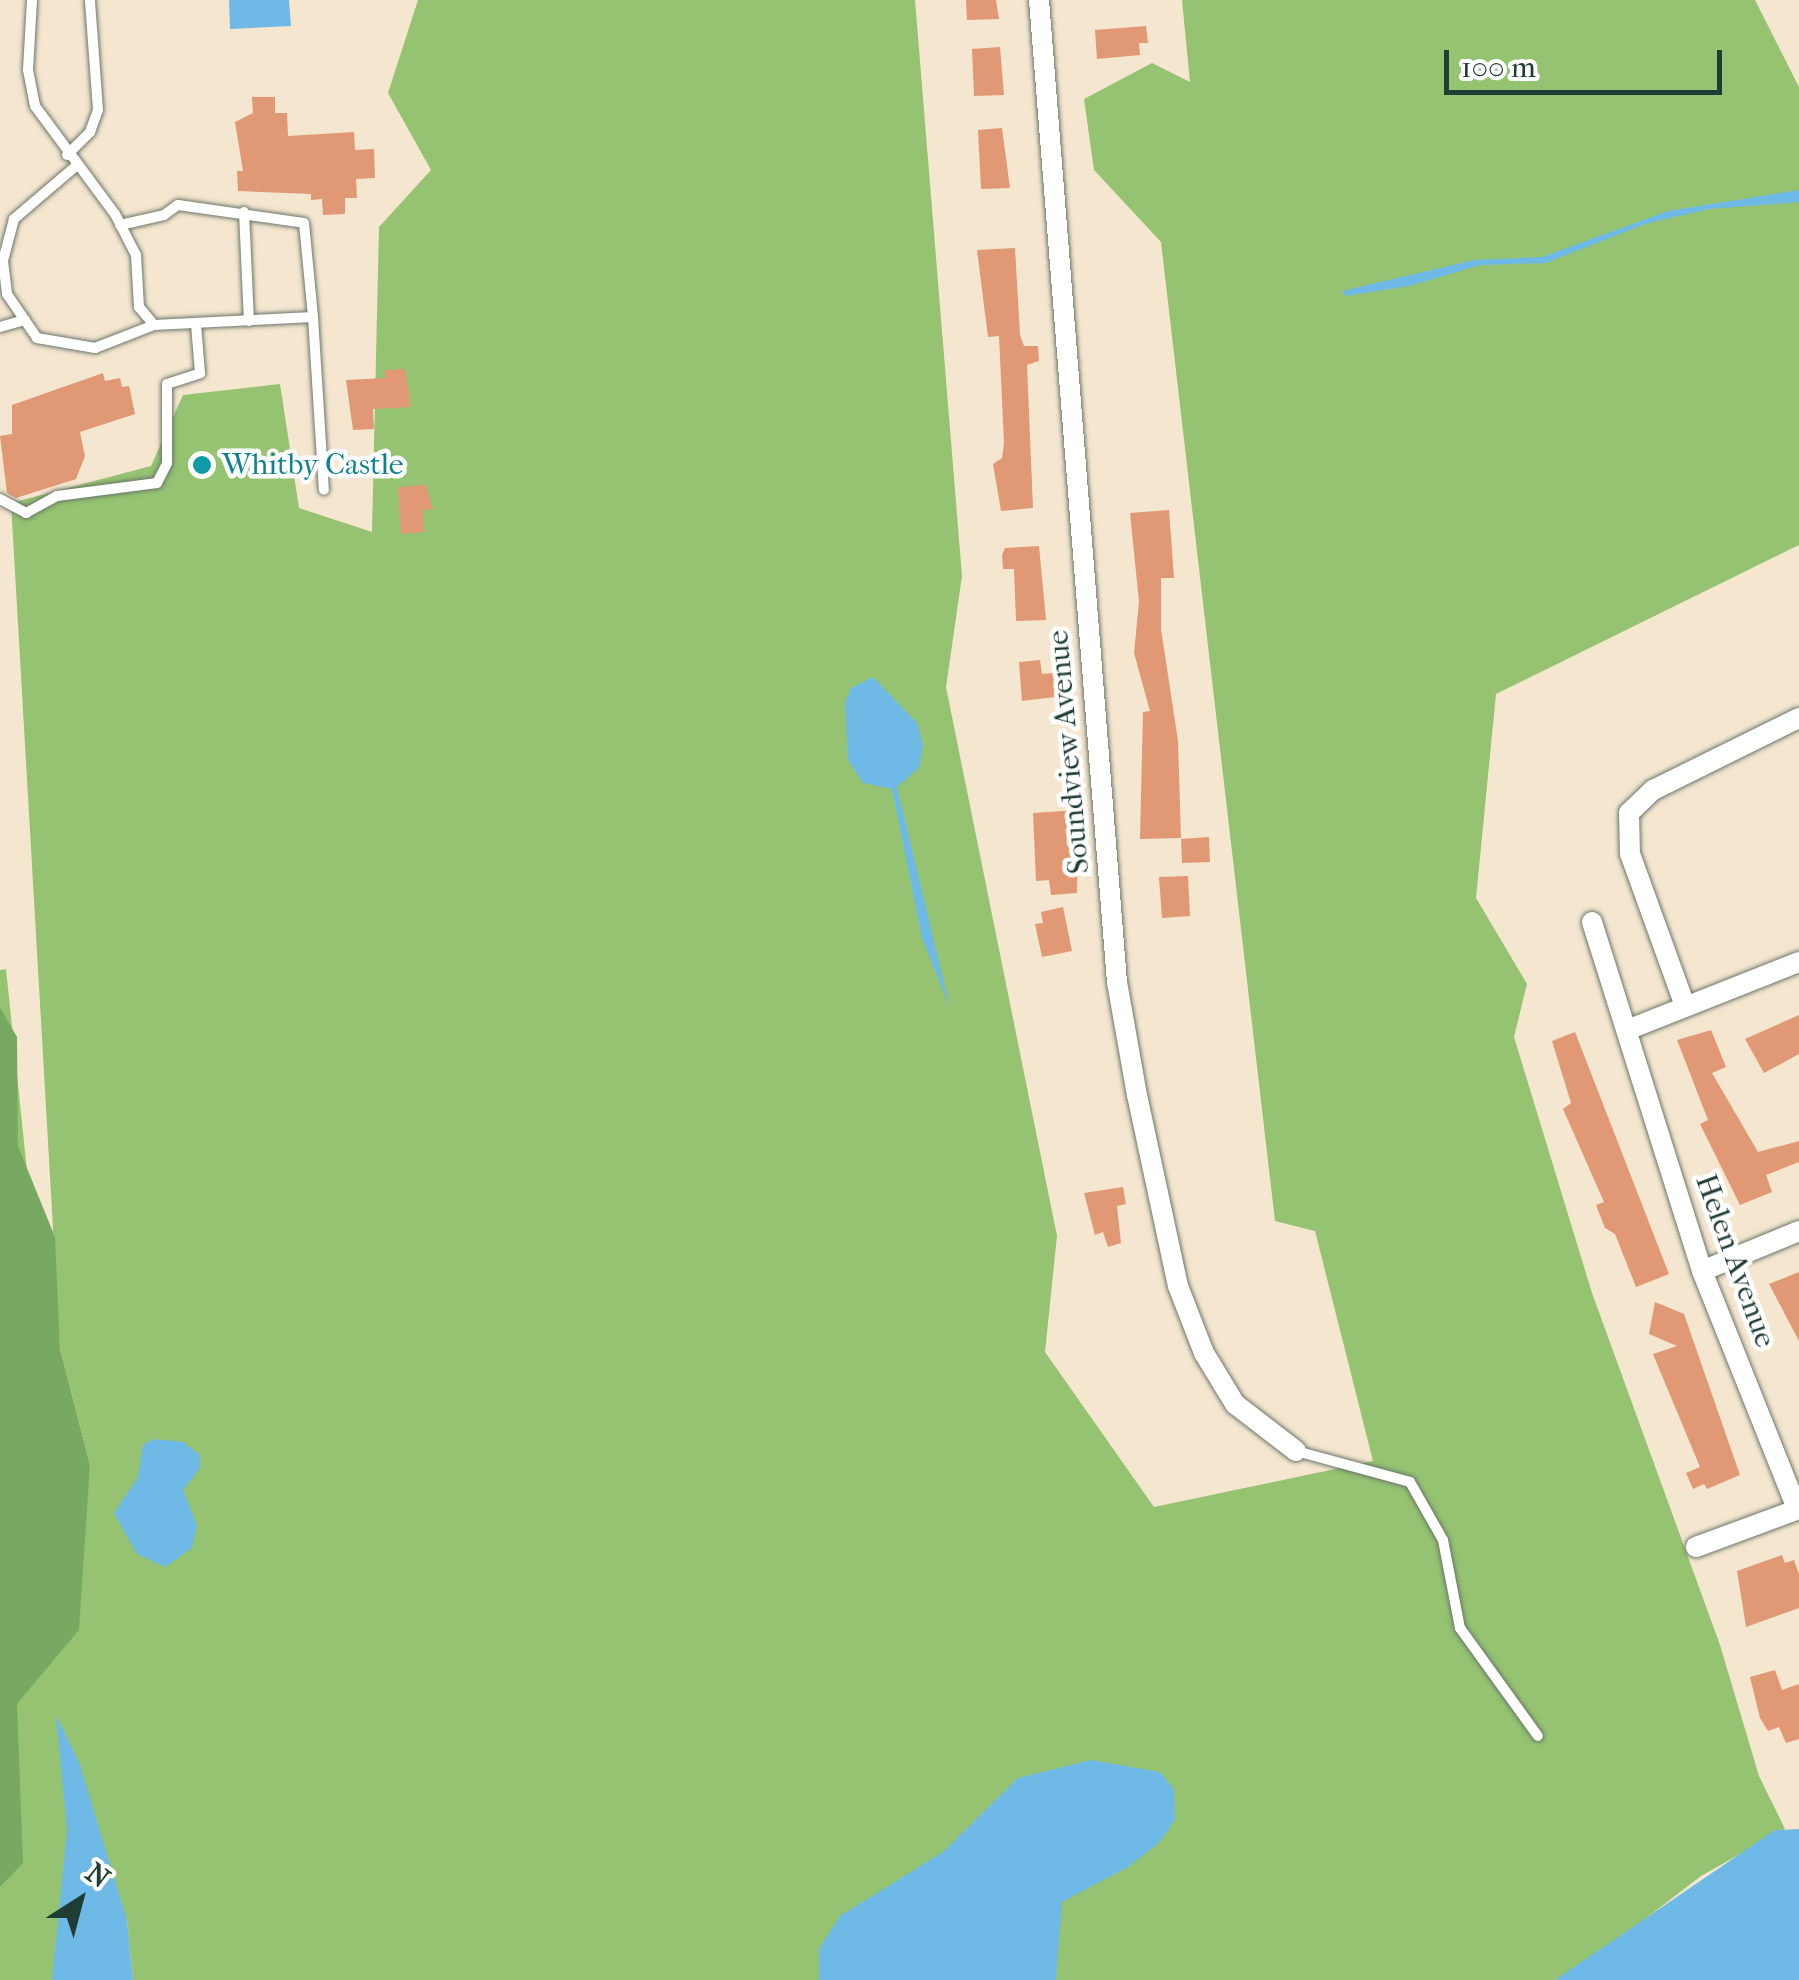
<!DOCTYPE html>
<style>
body{margin:0}
#map{position:relative;width:1799px;height:1980px;overflow:hidden;background:#f5e6cf;font-family:"IM FELL French Canon",serif}
div>[style]{position:absolute}
.green>*{inset:0;background:#95c371}
.forest>*{inset:0;background:#78a963}
.water>*{inset:0;background:#6fb9e7}
.building>*{inset:0;background:#e19875}
.roads{filter:drop-shadow(0 0 2px #6a786a) drop-shadow(0 0 2px #6a786a)}
.lane>*{height:10px;margin:-5px;padding:0 5px;transform-origin:5px;border-radius:5px;background:#fff}
.street>*{height:20px;margin:-10px;padding:0 10px;transform-origin:10px;border-radius:10px;background:#fff}
.dots>*{width:28px;height:28px;translate:-50% -50%;box-sizing:border-box;border:5px solid #fff;border-radius:50%}
span{translate:-50% -50%;white-space:nowrap;text-align:center;line-height:1.15;-webkit-text-stroke:9px #fff;paint-order:stroke}
.culture-label{font-size:30px;color:#0d838f}
.left{translate:0 -50%;text-align:left}
.street-label{font-size:30px;color:#1f3d34}
.north{position:absolute;left:30px;top:1850px;width:100px;height:100px;-webkit-text-stroke:8px #fff;paint-order:stroke;rotate:36deg;font-size:28px;font-weight:700;line-height:40px;text-align:center;color:#1f3d34}
.north::after{content:'';display:block;margin:auto;width:35px;height:45px;background:#1f3d34;clip-path:polygon(50% 0,100% 100%,50% 72%,0 100%)}
.scale{position:absolute;left:1444px;top:50px;width:278px;height:45px;box-sizing:border-box;border:5px solid #1f3d34;border-top:0;padding-left:12px;font-size:30px;line-height:35px;white-space:nowrap;color:#1f3d34;-webkit-text-stroke:8px #fff;paint-order:stroke}
</style>
<div id="map">
<div class="green">
<i style="clip-path:polygon(418px 0,915px 0,962px 576px,946px 687px,1057px 1236px,1045px 1352px,1154px 1507px,1373px 1461px,1315px 1231px,1275px 1221px,1161px 242px,1094px 170px,1084px 99px,1152px 63px,1190px 82px,1182px 0,1755px 0,1799px 87px,1799px 545px,1496px 694px,1476px 898px,1527px 984px,1514px 1037px,1592px 1293px,1720px 1645px,1759px 1776px,1785px 1829px,1701px 1876px,1589px 1962px,1555px 1980px,133px 1980px,127px 1920px,111px 1980px,0 1980px,0 970px,6px 969px,75px 1632px,90px 1465px,60px 1349px,11px 503px,151px 466px,183px 395px,280px 384px,299px 508px,372px 532px,379px 227px,431px 170px,388px 93px)"></i>
</div>
<div class="forest">
<i style="clip-path:polygon(0 1007px,17px 1037px,18px 1146px,55px 1237px,60px 1349px,90px 1465px,79px 1630px,17px 1704px,23px 1863px,0 1887px)"></i>
</div>
<div class="water">
<i style="clip-path:polygon(229px 0,289px 0,291px 26px,230px 29px)"></i>
<i style="clip-path:polygon(1799px 190px,1799px 202px,1709px 209px,1645px 224px,1546px 263px,1481px 265px,1409px 286px,1346px 296px,1342px 291px,1474px 260px,1542px 257px,1668px 211px)"></i>
<i style="clip-path:polygon(873px 677px,917px 723px,923px 746px,919px 768px,897px 787px,950px 1008px,922px 938px,892px 789px,863px 783px,848px 760px,845px 703px,851px 688px)"></i>
<i style="clip-path:polygon(154px 1439px,183px 1442px,200px 1455px,200px 1468px,183px 1490px,197px 1525px,192px 1548px,165px 1567px,137px 1554px,114px 1513px,138px 1477px,143px 1445px)"></i>
<i style="clip-path:polygon(56px 1715px,79px 1762px,127px 1920px,133px 1980px,52px 1980px,67px 1830px)"></i>
<i style="clip-path:polygon(1091px 1760px,1160px 1772px,1174px 1789px,1175px 1820px,1159px 1843px,1128px 1867px,1062px 1902px,1056px 1980px,819px 1980px,819px 1949px,840px 1916px,943px 1852px,1018px 1778px)"></i>
<i style="clip-path:polygon(1799px 1829px,1799px 1980px,1555px 1980px,1775px 1830px)"></i>
</div>
<div class="building">
<i style="clip-path:polygon(966px 0,996px 0,999px 19px,967px 20px)"></i>
<i style="clip-path:polygon(1146px 26px,1148px 43px,1139px 43px,1140px 55px,1097px 59px,1095px 30px)"></i>
<i style="clip-path:polygon(1000px 47px,1004px 95px,974px 96px,972px 49px)"></i>
<i style="clip-path:polygon(252px 97px,275px 97px,275px 113px,287px 113px,288px 136px,354px 132px,355px 150px,374px 149px,375px 178px,356px 179px,357px 198px,345px 198px,345px 214px,323px 215px,322px 199px,311px 200px,311px 194px,238px 191px,237px 171px,243px 171px,235px 122px,253px 113px)"></i>
<i style="clip-path:polygon(1002px 128px,1010px 188px,981px 189px,978px 130px)"></i>
<i style="clip-path:polygon(1015px 248px,1020px 335px,1024px 346px,1038px 346px,1039px 361px,1027px 365px,1033px 508px,1001px 511px,993px 464px,1002px 458px,1004px 443px,999px 336px,988px 337px,977px 250px)"></i>
<i style="clip-path:polygon(405px 369px,411px 407px,373px 409px,374px 429px,353px 430px,346px 380px,385px 378px,385px 370px)"></i>
<i style="clip-path:polygon(103px 373px,105px 381px,120px 378px,122px 387px,129px 386px,135px 414px,80px 432px,85px 456px,76px 479px,16px 498px,7px 493px,0 436px,12px 434px,12px 405px)"></i>
<i style="clip-path:polygon(426px 485px,433px 509px,423px 510px,424px 532px,401px 534px,398px 487px)"></i>
<i style="clip-path:polygon(1169px 510px,1174px 578px,1161px 578px,1161px 629px,1178px 741px,1181px 838px,1140px 839px,1143px 712px,1150px 711px,1134px 653px,1139px 602px,1130px 513px)"></i>
<i style="clip-path:polygon(1039px 546px,1046px 620px,1016px 621px,1014px 569px,1003px 569px,1002px 555px,1005px 548px)"></i>
<i style="clip-path:polygon(1040px 660px,1042px 674px,1053px 673px,1055px 697px,1022px 701px,1019px 662px)"></i>
<i style="clip-path:polygon(1078px 810px,1077px 893px,1051px 895px,1049px 880px,1036px 881px,1033px 813px)"></i>
<i style="clip-path:polygon(1209px 837px,1210px 862px,1182px 863px,1181px 839px)"></i>
<i style="clip-path:polygon(1188px 876px,1190px 916px,1162px 918px,1159px 877px)"></i>
<i style="clip-path:polygon(1063px 907px,1072px 951px,1042px 957px,1035px 924px,1043px 923px,1041px 912px)"></i>
<i style="clip-path:polygon(1799px 1015px,1799px 1054px,1764px 1073px,1745px 1039px)"></i>
<i style="clip-path:polygon(1711px 1030px,1726px 1067px,1712px 1073px,1758px 1152px,1799px 1141px,1799px 1162px,1766px 1175px,1772px 1192px,1740px 1205px,1700px 1124px,1708px 1120px,1677px 1040px)"></i>
<i style="clip-path:polygon(1575px 1032px,1669px 1274px,1636px 1287px,1615px 1234px,1605px 1228px,1596px 1205px,1604px 1202px,1563px 1109px,1571px 1103px,1552px 1041px)"></i>
<i style="clip-path:polygon(1123px 1187px,1126px 1204px,1117px 1206px,1121px 1243px,1108px 1247px,1103px 1232px,1095px 1235px,1084px 1193px)"></i>
<i style="clip-path:polygon(1799px 1272px,1799px 1341px,1769px 1284px)"></i>
<i style="clip-path:polygon(1655px 1302px,1684px 1314px,1740px 1475px,1707px 1489px,1704px 1484px,1693px 1489px,1686px 1473px,1700px 1467px,1653px 1354px,1677px 1346px,1649px 1334px)"></i>
<i style="clip-path:polygon(1782px 1555px,1785px 1563px,1794px 1560px,1799px 1574px,1799px 1608px,1746px 1627px,1737px 1571px)"></i>
<i style="clip-path:polygon(1775px 1670px,1782px 1690px,1799px 1684px,1799px 1739px,1786px 1743px,1779px 1727px,1768px 1731px,1760px 1718px,1750px 1677px)"></i>
</div>
<div class="roads">
<div class="lane">
<i style="left:32px;top:0;width:70px;rotate:93.3deg"></i>
<i style="left:28px;top:70px;width:37px;rotate:79deg"></i>
<i style="left:35px;top:106px;width:134px;rotate:53.5deg"></i>
<i style="left:115px;top:214px;width:46px;rotate:62.9deg"></i>
<i style="left:136px;top:255px;width:52px;rotate:86.7deg"></i>
<i style="left:139px;top:307px;width:23px;rotate:50deg"></i>
<i style="left:67px;top:155px;width:33px;rotate:-45deg"></i>
<i style="left:90px;top:132px;width:23px;rotate:-70deg"></i>
<i style="left:98px;top:110px;width:110px;rotate:-94.2deg"></i>
<i style="left:76px;top:166px;width:82px;rotate:139.5deg"></i>
<i style="left:14px;top:219px;width:43px;rotate:104.7deg"></i>
<i style="left:3px;top:261px;width:33px;rotate:83deg"></i>
<i style="left:7px;top:294px;width:53px;rotate:55.7deg"></i>
<i style="left:37px;top:338px;width:59px;rotate:9.8deg"></i>
<i style="left:95px;top:348px;width:63px;rotate:-21.3deg"></i>
<i style="left:154px;top:325px;width:159px;rotate:-2.9deg"></i>
<i style="left:313px;top:317px;width:173px;rotate:86.4deg"></i>
<i style="left:244px;top:212px;width:109px;rotate:87.4deg"></i>
<i style="left:120px;top:225px;width:45px;rotate:-12.8deg"></i>
<i style="left:164px;top:215px;width:17px;rotate:-36deg"></i>
<i style="left:178px;top:205px;width:127px;rotate:8.1deg"></i>
<i style="left:304px;top:223px;width:94px;rotate:84.5deg"></i>
<i style="left:0;top:327px;width:26px;rotate:-16deg"></i>
<i style="left:0;top:499px;width:30px;rotate:28deg"></i>
<i style="left:26px;top:513px;width:35px;rotate:-29deg"></i>
<i style="left:57px;top:496px;width:101px;rotate:-7.4deg"></i>
<i style="left:157px;top:483px;width:22px;rotate:-63deg"></i>
<i style="left:167px;top:463px;width:79px;rotate:-90deg"></i>
<i style="left:167px;top:384px;width:35px;rotate:-18deg"></i>
<i style="left:200px;top:373px;width:49px;rotate:-94.7deg"></i>
<i style="left:1296px;top:1451px;width:118px;rotate:15.2deg"></i>
<i style="left:1410px;top:1482px;width:67px;rotate:60.4deg"></i>
<i style="left:1443px;top:1540px;width:90px;rotate:79.1deg"></i>
<i style="left:1460px;top:1628px;width:133px;rotate:54.2deg"></i>
</div>
<div class="street">
<i style="left:1039px;top:0;width:985px;rotate:85.46deg"></i>
<i style="left:1117px;top:982px;width:115px;rotate:80deg"></i>
<i style="left:1137px;top:1095px;width:195px;rotate:77.9deg"></i>
<i style="left:1178px;top:1286px;width:72px;rotate:68.8deg"></i>
<i style="left:1204px;top:1353px;width:60px;rotate:58.7deg"></i>
<i style="left:1235px;top:1404px;width:77px;rotate:37.6deg"></i>
<i style="left:1592px;top:922px;width:366px;rotate:72.5deg"></i>
<i style="left:1702px;top:1271px;width:256px;rotate:68.2deg"></i>
<i style="left:1684px;top:1003px;width:158px;rotate:-109.9deg"></i>
<i style="left:1630px;top:854px;width:41px;rotate:-91.4deg"></i>
<i style="left:1629px;top:813px;width:33px;rotate:-44deg"></i>
<i style="left:1653px;top:790px;width:163px;rotate:-26.3deg"></i>
<i style="left:1627px;top:1030px;width:185px;rotate:-21.6deg"></i>
<i style="left:1702px;top:1271px;width:105px;rotate:-22.4deg"></i>
<i style="left:1696px;top:1547px;width:110px;rotate:-20.3deg"></i>
</div>
</div>
<div class="dots">
<i style="left:202px;top:465px;background:#0f9aa8"></i>
</div>
<div class="culture-label">
<span class="left" style="left:222px;top:465px">Whitby Castle</span>
</div>
<div class="street-label">
<span style="left:1069px;top:752px;rotate:-95deg">Soundview Avenue</span>
<span style="left:1735px;top:1261px;rotate:70deg">Helen Avenue</span>
</div>
<div class="north">N</div>
<div class="scale">100 m</div>
</div>
